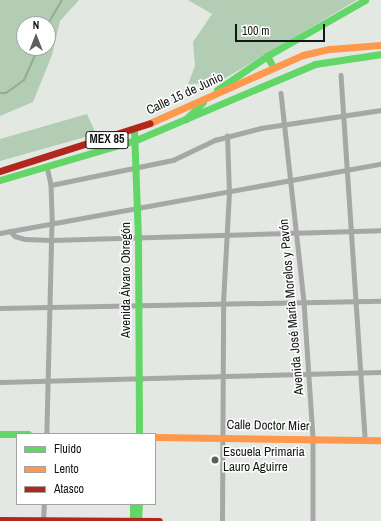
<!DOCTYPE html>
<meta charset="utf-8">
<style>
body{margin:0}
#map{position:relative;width:381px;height:521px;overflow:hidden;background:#e3e8e3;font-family:"Archivo Narrow",sans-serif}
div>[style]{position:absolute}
.forest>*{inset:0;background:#b3cdb4}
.stream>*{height:2px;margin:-1px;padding:0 1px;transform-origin:1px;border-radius:1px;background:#90af91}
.street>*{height:4.5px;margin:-2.25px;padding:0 2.25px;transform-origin:2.25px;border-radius:2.25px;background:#a7a7a7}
.fast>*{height:7px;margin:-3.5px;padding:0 3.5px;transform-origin:3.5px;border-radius:3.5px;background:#63d668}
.slow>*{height:7px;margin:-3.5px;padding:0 3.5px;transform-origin:3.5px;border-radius:3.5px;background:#ff974d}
.jam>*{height:7px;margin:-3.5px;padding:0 3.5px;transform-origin:3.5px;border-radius:3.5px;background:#b3261e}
.dots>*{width:11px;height:11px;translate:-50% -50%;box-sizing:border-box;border:2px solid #fff;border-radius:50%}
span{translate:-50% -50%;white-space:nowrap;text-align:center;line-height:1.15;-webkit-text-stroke:3px #fff;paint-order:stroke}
.shield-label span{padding:1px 3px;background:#fff;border:1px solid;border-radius:3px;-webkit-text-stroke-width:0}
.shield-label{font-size:12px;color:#141614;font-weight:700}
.street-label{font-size:13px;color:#141614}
.poi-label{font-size:13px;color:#141614}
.left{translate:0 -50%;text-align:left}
.legend{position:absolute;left:16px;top:433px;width:140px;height:72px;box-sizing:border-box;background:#fff;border:1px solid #a1a2a1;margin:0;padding:5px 7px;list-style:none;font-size:12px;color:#141614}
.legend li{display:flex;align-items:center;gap:8px;height:20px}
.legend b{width:20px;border:1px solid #a1a2a1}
.north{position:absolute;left:16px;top:16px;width:40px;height:40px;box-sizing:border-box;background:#fff;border:1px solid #a1a2a1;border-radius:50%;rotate:0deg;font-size:11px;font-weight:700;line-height:16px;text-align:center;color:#141614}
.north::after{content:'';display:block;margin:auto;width:14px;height:18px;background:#5c605c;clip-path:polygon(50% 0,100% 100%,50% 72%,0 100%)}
.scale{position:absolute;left:235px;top:24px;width:90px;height:18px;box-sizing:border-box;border:2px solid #141614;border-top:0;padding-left:5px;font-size:12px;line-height:14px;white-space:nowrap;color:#141614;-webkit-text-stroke:3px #fff;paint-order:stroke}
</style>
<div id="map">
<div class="forest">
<i style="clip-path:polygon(evenodd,0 0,79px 0,60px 21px,52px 55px,33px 102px,0 116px,0 0,24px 24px,48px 24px,48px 48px,24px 48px,24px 24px)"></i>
<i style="clip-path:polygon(188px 0,357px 0,217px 83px,188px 84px,195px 66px,193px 42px,212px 14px)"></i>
<i style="clip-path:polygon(87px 114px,96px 134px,0 161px,0 139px)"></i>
</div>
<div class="stream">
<i style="left:48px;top:24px;width:28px;rotate:-60deg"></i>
<i style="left:0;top:93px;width:6px"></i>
<i style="left:6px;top:93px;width:22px;rotate:-36deg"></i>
<i style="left:24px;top:80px;width:35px;rotate:-66deg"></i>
</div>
<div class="street">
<i style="left:341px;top:75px;width:365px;rotate:86.2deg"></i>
<i style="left:281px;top:93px;width:210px;rotate:83.7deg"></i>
<i style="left:304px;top:302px;width:137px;rotate:86.2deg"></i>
<i style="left:313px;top:439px;width:82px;rotate:90deg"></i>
<i style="left:47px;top:167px;width:18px;rotate:77deg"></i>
<i style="left:51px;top:185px;width:38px;rotate:88deg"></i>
<i style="left:52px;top:223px;width:211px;rotate:91.4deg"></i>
<i style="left:51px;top:185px;width:125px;rotate:-11.6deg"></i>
<i style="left:173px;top:160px;width:47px;rotate:-25.5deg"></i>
<i style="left:215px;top:140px;width:48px;rotate:-14.6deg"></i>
<i style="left:261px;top:128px;width:121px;rotate:-8.5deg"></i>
<i style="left:10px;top:231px;width:7px;rotate:45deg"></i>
<i style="left:15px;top:236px;width:10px;rotate:17deg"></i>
<i style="left:25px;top:239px;width:27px;rotate:2deg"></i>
<i style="left:52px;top:240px;width:329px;rotate:-1.7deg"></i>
<i style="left:0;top:233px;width:387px;rotate:-10.3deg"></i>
<i style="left:0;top:308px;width:381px;rotate:-1.1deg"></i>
<i style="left:0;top:382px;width:381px;rotate:-1.5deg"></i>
<i style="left:43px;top:521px;width:17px;rotate:-87deg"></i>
<i style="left:222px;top:521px;width:218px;rotate:-89.7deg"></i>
<i style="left:223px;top:303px;width:110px;rotate:-86.9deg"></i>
<i style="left:229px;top:193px;width:57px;rotate:-92deg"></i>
</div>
<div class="fast">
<i style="left:267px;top:56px;width:113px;rotate:-29.7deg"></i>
<i style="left:217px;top:90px;width:60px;rotate:-34.2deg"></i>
<i style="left:267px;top:56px;width:13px;rotate:61deg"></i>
<i style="left:186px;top:119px;width:24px;rotate:-45deg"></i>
<i style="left:134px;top:130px;width:107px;rotate:87.9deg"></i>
<i style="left:138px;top:237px;width:197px;rotate:89.7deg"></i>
<i style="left:0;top:180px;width:142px;rotate:-16.4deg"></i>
<i style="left:136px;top:140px;width:194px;rotate:-23deg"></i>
<i style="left:315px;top:64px;width:67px;rotate:-8.6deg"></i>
<i style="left:0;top:434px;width:28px"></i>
<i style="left:133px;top:504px;width:17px;rotate:90deg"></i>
<i style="left:138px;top:521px;width:17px;rotate:-87deg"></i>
</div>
<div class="slow">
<i style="left:150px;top:123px;width:167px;rotate:-24deg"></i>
<i style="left:303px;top:55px;width:28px;rotate:-13deg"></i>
<i style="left:330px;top:49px;width:51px;rotate:-4.5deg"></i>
<i style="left:155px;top:437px;width:226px;rotate:0.8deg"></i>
</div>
<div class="jam">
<i style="left:0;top:171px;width:157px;rotate:-17.7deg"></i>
<i style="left:0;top:520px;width:159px;rotate:0.4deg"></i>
</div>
<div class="dots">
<i style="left:215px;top:460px;background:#5c605c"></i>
</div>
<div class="shield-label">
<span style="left:107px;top:140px">MEX 85</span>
</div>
<div class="street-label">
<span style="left:185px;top:94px;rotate:-25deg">Calle 15 de Junio</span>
<span style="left:126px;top:280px;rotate:-90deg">Avenida Álvaro Obregón</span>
<span style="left:292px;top:307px;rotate:-95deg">Avenida José María Morelos y Pavón</span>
<span style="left:268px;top:426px;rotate:1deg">Calle Doctor Mier</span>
</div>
<div class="poi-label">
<span class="left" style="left:223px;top:460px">Escuela Primaria<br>Lauro Aguirre</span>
</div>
<ul class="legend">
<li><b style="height:5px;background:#63d668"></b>Fluido</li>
<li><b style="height:5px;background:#ff974d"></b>Lento</li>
<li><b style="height:5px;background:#b3261e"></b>Atasco</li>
</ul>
<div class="north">N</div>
<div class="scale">100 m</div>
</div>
